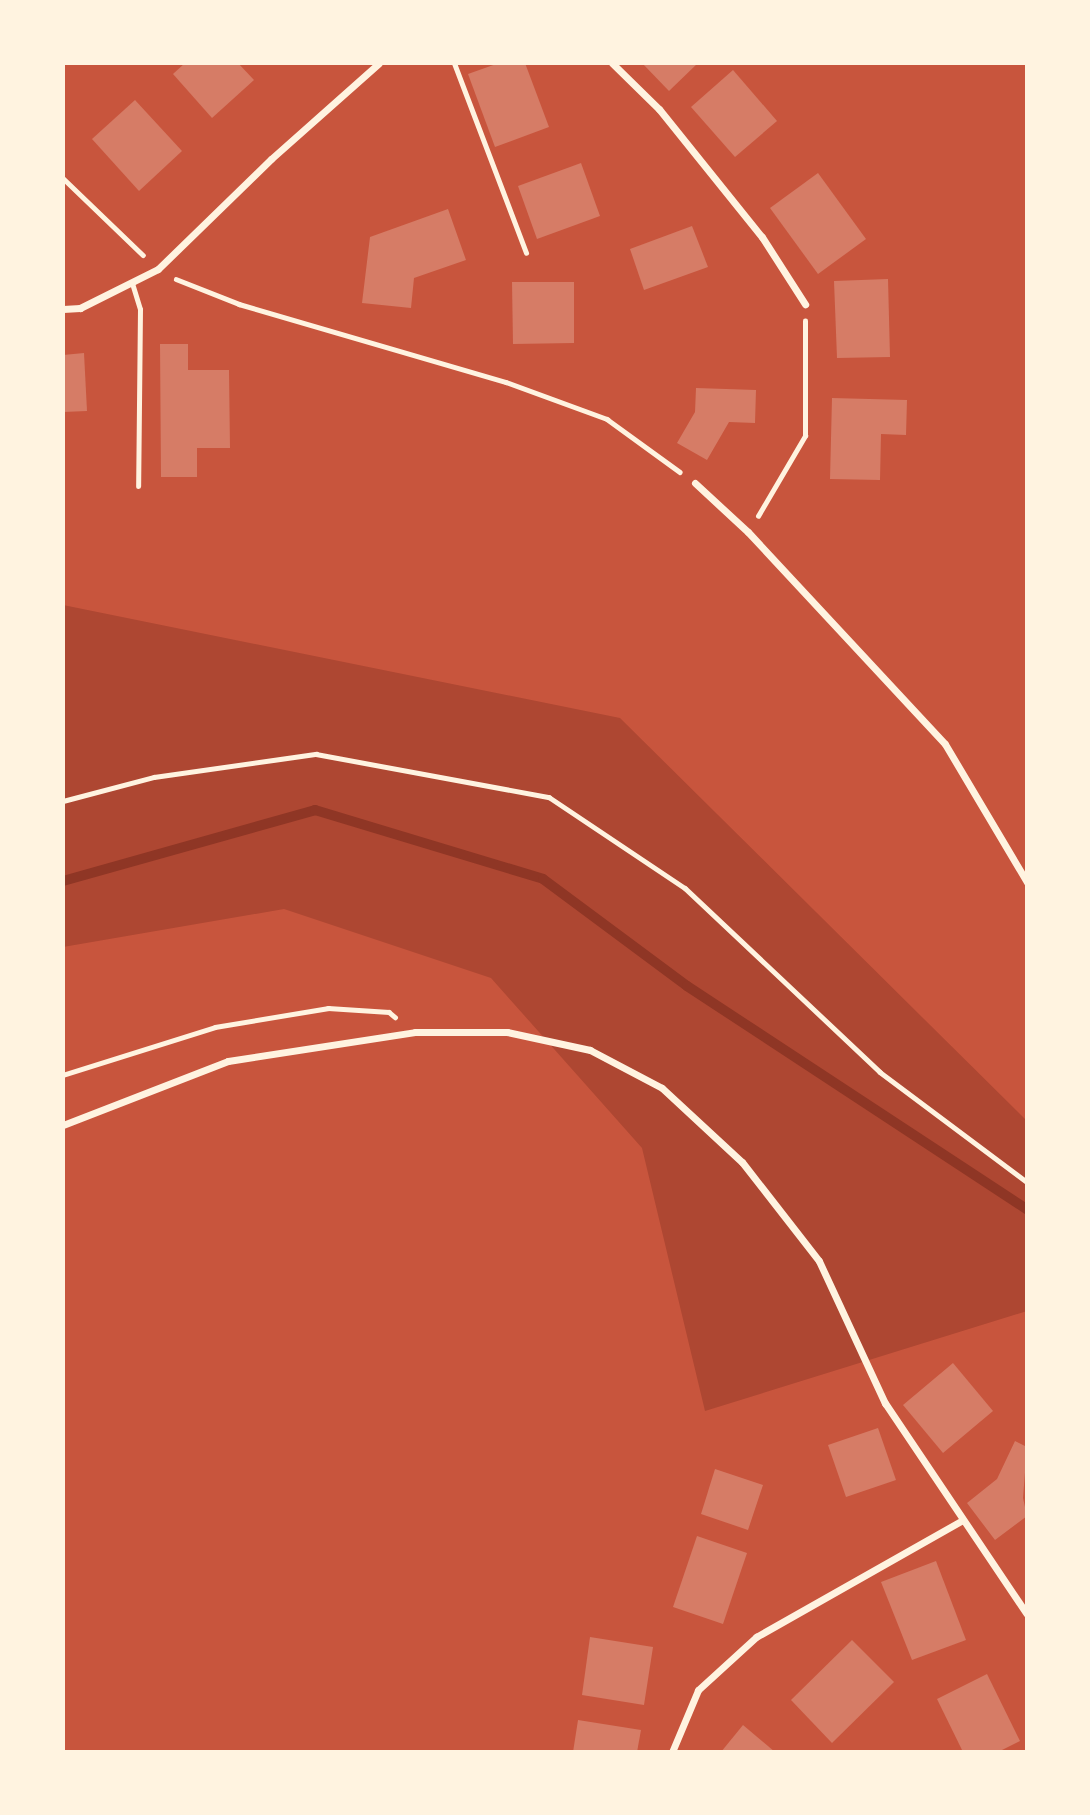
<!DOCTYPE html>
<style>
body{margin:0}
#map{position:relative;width:1090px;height:1815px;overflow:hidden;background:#c8553d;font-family:Ubuntu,sans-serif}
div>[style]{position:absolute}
.green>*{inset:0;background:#ae4732}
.stream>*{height:10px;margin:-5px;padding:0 5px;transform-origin:5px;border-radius:5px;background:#8f3625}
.building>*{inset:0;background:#d67c66}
.path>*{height:4.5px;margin:-2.25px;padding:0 2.25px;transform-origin:2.25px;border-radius:2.25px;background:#fff3e0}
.service>*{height:5px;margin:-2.5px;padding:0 2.5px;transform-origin:2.5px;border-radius:2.5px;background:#fff3e0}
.minor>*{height:7px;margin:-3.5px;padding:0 3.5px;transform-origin:3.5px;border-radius:3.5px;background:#fff3e0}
span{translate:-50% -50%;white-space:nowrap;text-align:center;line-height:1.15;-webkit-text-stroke:6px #fff3e0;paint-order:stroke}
.frame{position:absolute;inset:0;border:65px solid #fff3e0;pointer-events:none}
</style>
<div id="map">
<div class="green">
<i style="clip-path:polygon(63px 605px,620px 718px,1027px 1121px,1027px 1311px,705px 1411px,642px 1148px,491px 978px,284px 909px,63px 947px)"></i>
</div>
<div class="stream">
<i style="left:63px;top:881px;width:262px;rotate:-15.7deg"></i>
<i style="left:315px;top:810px;width:238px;rotate:16.8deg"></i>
<i style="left:543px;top:879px;width:179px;rotate:36.6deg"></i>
<i style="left:687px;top:986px;width:407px;rotate:33.3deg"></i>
</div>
<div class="building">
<i style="clip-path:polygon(185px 63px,238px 63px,254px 80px,212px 118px,173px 74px)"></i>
<i style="clip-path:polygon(499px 63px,525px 63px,549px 127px,495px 147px,468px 74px)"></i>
<i style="clip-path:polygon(642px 63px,698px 63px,669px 91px)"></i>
<i style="clip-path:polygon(733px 70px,777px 121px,735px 157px,691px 107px)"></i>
<i style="clip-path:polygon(135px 100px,182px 151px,139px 191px,92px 139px)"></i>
<i style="clip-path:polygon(581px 163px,600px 216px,537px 239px,518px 186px)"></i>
<i style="clip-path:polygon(818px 173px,866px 239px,818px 274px,770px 208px)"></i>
<i style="clip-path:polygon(448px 209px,466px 260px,414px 278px,411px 308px,362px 303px,370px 237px)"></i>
<i style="clip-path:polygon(692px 226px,708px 267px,644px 290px,630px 249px)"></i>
<i style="clip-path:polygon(888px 279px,890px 357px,837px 358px,834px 281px)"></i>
<i style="clip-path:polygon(512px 282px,574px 282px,574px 343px,513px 344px)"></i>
<i style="clip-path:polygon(160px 344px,188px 344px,188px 370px,229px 370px,230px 448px,197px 448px,197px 477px,161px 477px)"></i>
<i style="clip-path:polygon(84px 353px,87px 411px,63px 412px,63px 355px)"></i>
<i style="clip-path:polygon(696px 388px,756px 390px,755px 423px,729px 422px,707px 460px,677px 443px,695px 412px)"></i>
<i style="clip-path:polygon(832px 398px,907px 400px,906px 435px,881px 434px,880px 480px,830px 479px)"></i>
<i style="clip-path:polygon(953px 1363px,993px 1411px,943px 1453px,903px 1405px)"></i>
<i style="clip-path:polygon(878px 1428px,896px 1480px,846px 1497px,828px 1445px)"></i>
<i style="clip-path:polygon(1015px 1441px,1027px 1447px,1023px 1498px,1027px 1516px,995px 1540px,967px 1503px,997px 1479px)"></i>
<i style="clip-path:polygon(715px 1469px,763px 1485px,748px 1530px,701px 1514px)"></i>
<i style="clip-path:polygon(697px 1536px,747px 1553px,723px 1624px,673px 1607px)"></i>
<i style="clip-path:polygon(936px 1561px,966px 1640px,912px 1660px,881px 1582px)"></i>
<i style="clip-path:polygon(590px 1637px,653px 1647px,644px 1705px,582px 1695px)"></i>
<i style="clip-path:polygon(852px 1640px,894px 1682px,832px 1743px,791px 1700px)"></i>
<i style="clip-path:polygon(987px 1674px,1020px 1741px,998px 1752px,963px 1752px,937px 1699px)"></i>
<i style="clip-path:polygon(578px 1720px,641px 1730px,637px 1752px,573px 1752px)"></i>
<i style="clip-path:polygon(743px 1725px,775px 1752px,721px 1752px)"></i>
</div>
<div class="path">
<i style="left:63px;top:178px;width:111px;rotate:43.9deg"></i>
<i style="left:176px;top:279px;width:68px;rotate:21.6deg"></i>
<i style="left:239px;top:304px;width:278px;rotate:16.3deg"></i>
<i style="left:506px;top:382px;width:108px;rotate:20.1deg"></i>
<i style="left:607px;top:419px;width:90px;rotate:36deg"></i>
<i style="left:758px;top:516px;width:93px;rotate:-59.6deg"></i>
<i style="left:805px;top:436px;width:115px;rotate:-90deg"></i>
<i style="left:63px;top:801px;width:94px;rotate:-14.8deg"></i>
<i style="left:154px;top:777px;width:164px;rotate:-8.1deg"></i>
<i style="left:316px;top:754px;width:237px;rotate:10.5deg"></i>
<i style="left:549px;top:797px;width:164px;rotate:33.8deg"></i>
<i style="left:685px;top:888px;width:268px;rotate:43.3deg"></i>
<i style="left:880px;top:1072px;width:184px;rotate:36.8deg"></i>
<i style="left:63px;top:1075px;width:159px;rotate:-17.5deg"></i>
<i style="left:215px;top:1027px;width:115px;rotate:-9.5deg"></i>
<i style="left:328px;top:1008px;width:61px;rotate:3.8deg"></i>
<i style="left:389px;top:1012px;width:8px;rotate:40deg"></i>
</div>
<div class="service">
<i style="left:454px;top:63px;width:203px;rotate:69.2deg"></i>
<i style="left:132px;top:283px;width:27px;rotate:73deg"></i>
<i style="left:140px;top:309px;width:177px;rotate:90.6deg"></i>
</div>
<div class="minor">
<i style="left:612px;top:63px;width:66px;rotate:44.4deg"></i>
<i style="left:659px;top:109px;width:164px;rotate:51.2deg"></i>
<i style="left:762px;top:237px;width:80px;rotate:57.3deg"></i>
<i style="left:63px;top:309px;width:17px;rotate:-3deg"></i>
<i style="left:80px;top:308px;width:87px;rotate:-26.6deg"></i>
<i style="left:158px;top:269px;width:158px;rotate:-44.2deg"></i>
<i style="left:271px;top:159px;width:144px;rotate:-41.6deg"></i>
<i style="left:695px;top:483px;width:72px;rotate:42.8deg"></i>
<i style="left:748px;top:532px;width:289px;rotate:47.1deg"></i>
<i style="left:945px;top:744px;width:161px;rotate:59.3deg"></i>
<i style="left:63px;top:1125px;width:177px;rotate:-21.2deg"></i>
<i style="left:228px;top:1061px;width:189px;rotate:-8.8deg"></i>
<i style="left:415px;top:1032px;width:92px"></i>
<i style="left:507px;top:1032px;width:85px;rotate:12.2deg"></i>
<i style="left:590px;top:1050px;width:81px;rotate:27.8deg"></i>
<i style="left:662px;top:1088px;width:109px;rotate:42.8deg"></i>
<i style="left:742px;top:1162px;width:125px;rotate:52.1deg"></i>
<i style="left:819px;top:1261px;width:157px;rotate:65.1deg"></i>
<i style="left:885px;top:1403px;width:254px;rotate:56.1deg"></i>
<i style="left:672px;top:1752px;width:67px;rotate:-67.2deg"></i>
<i style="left:698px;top:1690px;width:79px;rotate:-42.4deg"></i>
<i style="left:756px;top:1637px;width:236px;rotate:-29.5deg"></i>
</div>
<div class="frame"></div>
</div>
